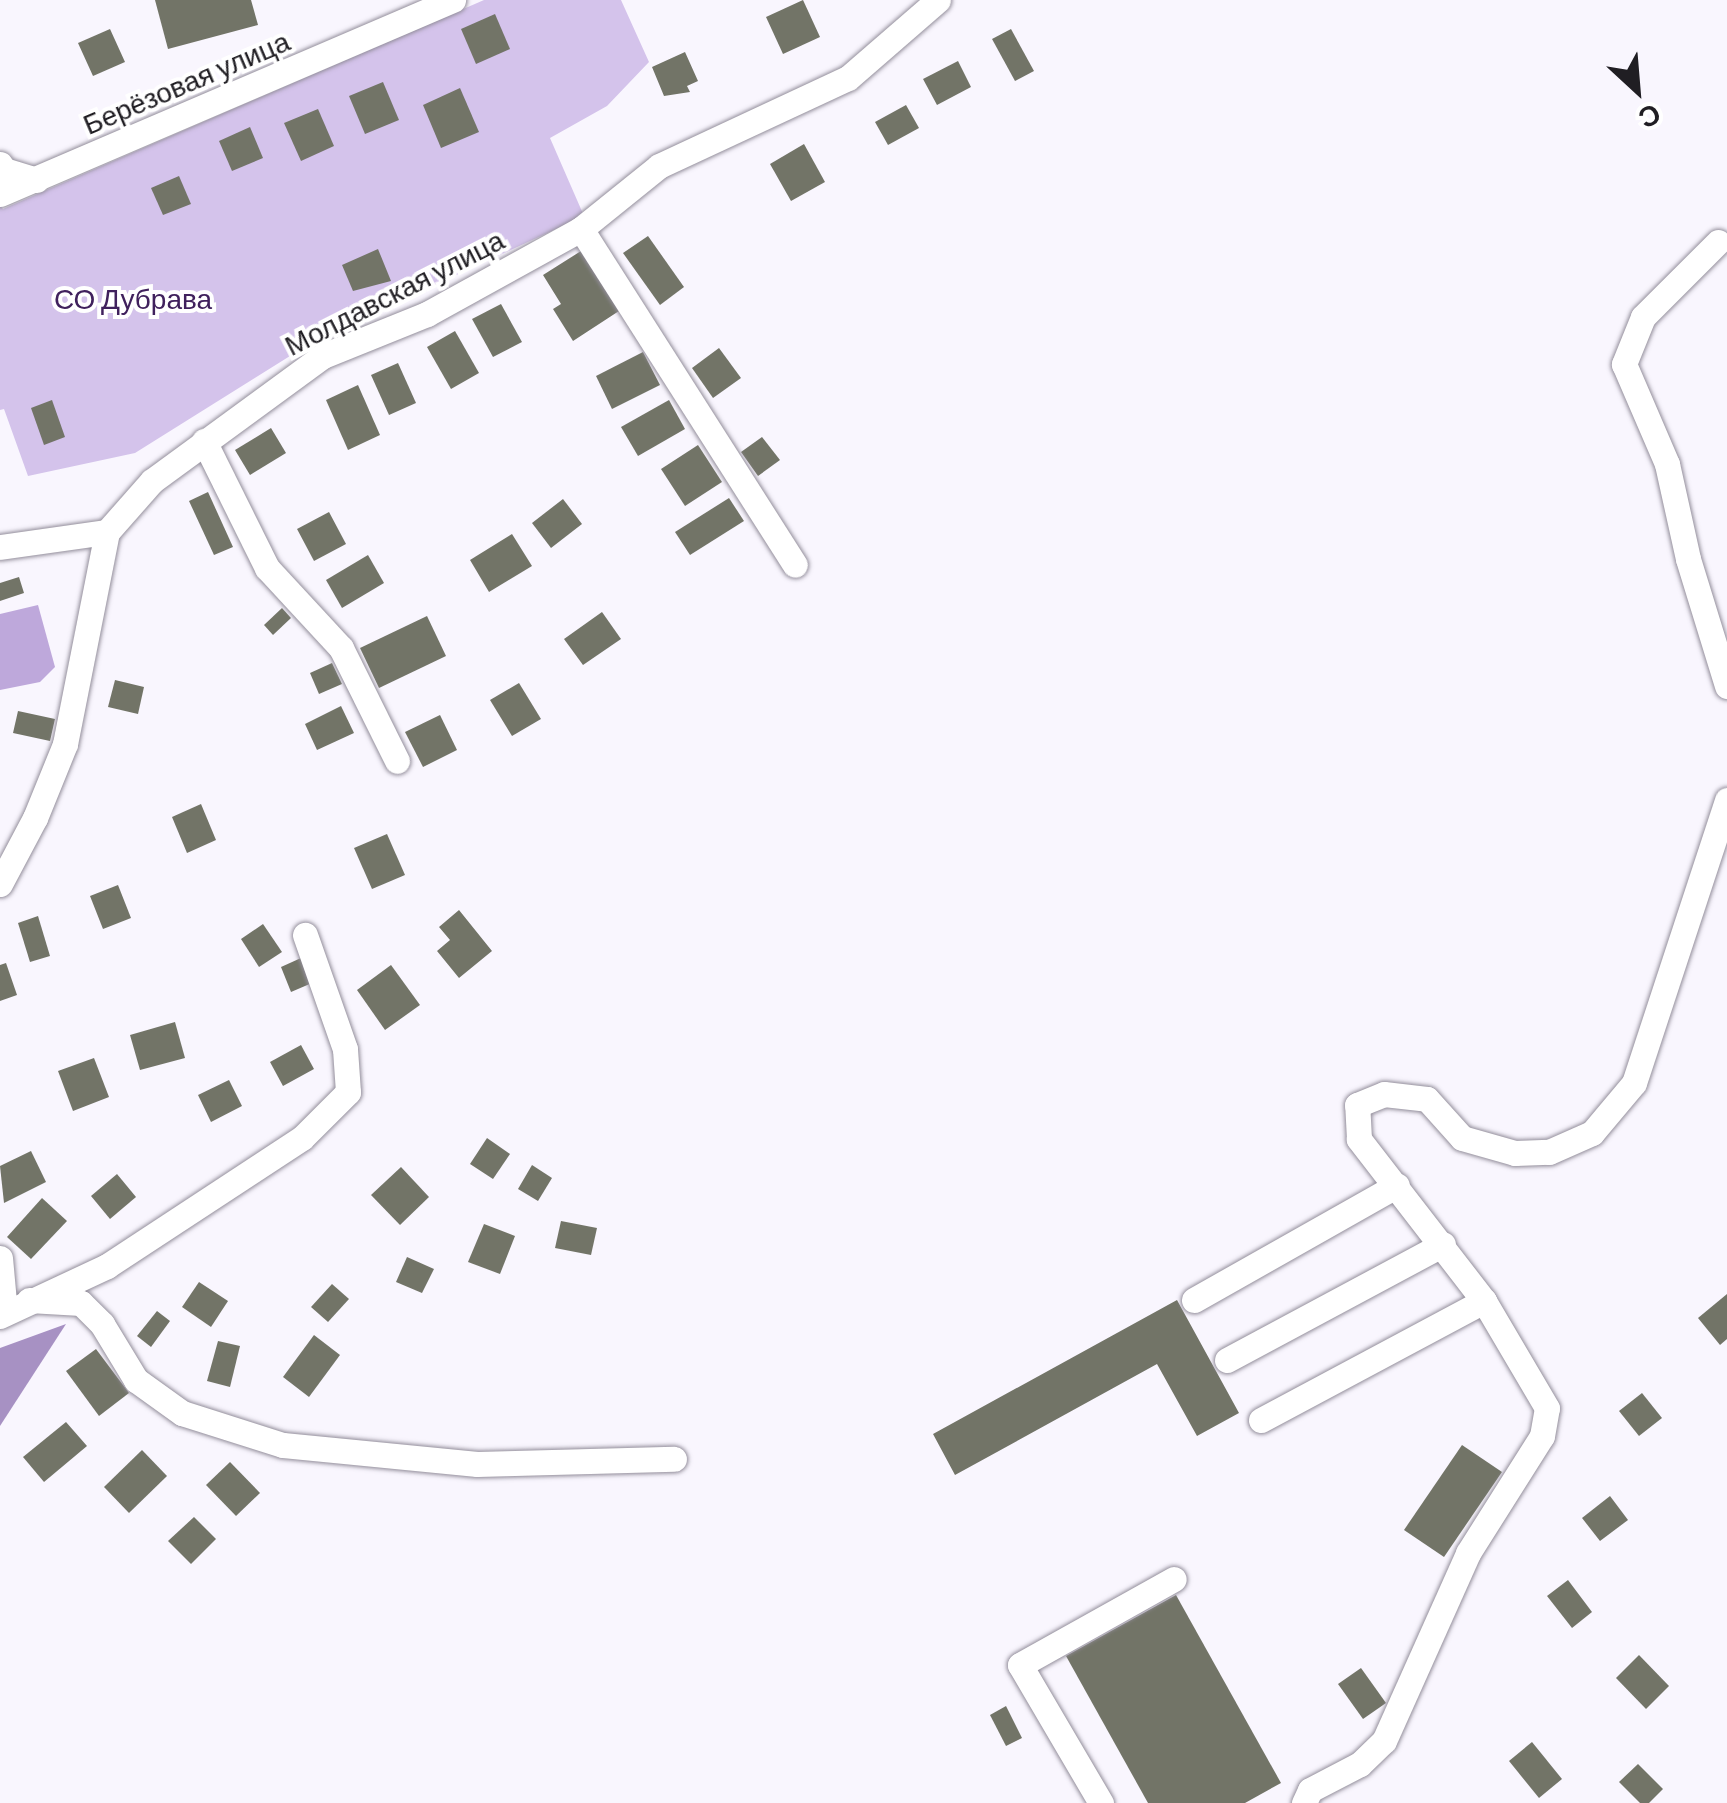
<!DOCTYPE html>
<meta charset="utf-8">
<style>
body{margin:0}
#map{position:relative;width:1727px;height:1803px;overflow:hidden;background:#f9f6fe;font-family:Barlow,sans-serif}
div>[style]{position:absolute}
.green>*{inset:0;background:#d4c3eb}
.forest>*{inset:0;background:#bea8db}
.water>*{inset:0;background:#a791c3}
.building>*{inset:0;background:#727467}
.roads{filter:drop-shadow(0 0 2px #938e9b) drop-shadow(0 0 2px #938e9b)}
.minor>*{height:25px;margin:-12.5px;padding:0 12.5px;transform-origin:12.5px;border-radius:12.5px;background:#fff}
span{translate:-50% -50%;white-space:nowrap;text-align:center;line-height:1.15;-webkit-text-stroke:8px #fff;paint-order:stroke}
.street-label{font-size:28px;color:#201e23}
.park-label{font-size:28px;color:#40215d}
.north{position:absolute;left:1587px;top:40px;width:100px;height:100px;-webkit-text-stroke:8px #fff;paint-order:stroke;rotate:154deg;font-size:28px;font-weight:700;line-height:40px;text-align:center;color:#201e23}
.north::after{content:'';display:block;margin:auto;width:35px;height:45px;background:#201e23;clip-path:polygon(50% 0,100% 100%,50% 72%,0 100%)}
</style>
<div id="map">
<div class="green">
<i style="clip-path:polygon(484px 0,621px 0,649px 62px,607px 106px,550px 138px,584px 216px,314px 341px,135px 453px,28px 476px,4px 409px,0 410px,0 205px,3px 209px)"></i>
</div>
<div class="forest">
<i style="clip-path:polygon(38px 605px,55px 667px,40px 682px,0 690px,0 614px)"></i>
</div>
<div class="water">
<i style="clip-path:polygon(66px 1324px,0 1426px,0 1348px)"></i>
</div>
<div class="building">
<i style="clip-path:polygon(155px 0,251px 0,258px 25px,168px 49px)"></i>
<i style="clip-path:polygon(803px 0,820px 37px,783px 54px,766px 17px)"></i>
<i style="clip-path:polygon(495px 14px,510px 49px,476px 64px,461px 29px)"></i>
<i style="clip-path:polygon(110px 29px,125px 62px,93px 76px,78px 43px)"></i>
<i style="clip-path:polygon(1011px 29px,1034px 71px,1015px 81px,992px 39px)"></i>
<i style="clip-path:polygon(685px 52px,698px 81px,687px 86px,690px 92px,664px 96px,652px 67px)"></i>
<i style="clip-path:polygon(958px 61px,971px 87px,937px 105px,923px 79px)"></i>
<i style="clip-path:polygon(383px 82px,399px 120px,365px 134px,349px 96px)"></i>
<i style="clip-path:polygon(460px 88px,479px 132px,441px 148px,423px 105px)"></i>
<i style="clip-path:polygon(906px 105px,919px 128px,888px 145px,875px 122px)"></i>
<i style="clip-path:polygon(318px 109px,334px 146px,301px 161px,284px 123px)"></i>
<i style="clip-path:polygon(250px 127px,263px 158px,232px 171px,219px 141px)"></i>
<i style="clip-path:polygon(804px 144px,825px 182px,791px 201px,770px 164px)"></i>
<i style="clip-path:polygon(179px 176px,191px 204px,163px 215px,151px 188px)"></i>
<i style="clip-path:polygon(648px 236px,684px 287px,660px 305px,623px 253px)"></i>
<i style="clip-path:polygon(378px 249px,391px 281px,353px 291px,342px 265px)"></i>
<i style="clip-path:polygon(581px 251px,619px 311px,573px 341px,553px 309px,561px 304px,543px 275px)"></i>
<i style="clip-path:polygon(501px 304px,522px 342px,493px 357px,472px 319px)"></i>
<i style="clip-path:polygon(455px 331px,479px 373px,451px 389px,427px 347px)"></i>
<i style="clip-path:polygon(719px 348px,741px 378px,713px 398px,692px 368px)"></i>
<i style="clip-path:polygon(643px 352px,660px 385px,612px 409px,596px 376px)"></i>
<i style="clip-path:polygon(398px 363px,416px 403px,389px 415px,371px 375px)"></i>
<i style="clip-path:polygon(358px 385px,380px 435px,348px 450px,326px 400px)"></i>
<i style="clip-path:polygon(52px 400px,65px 437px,44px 445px,31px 408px)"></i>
<i style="clip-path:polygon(669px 400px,685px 429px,638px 456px,621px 427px)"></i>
<i style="clip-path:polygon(271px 428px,286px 453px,250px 475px,235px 450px)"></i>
<i style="clip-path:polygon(762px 437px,780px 460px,758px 476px,741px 452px)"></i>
<i style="clip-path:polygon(698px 445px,722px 482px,685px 506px,661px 469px)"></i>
<i style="clip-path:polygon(208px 492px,233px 547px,214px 555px,189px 501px)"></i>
<i style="clip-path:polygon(729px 498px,744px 521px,690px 555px,675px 532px)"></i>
<i style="clip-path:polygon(563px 499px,582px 524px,551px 548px,532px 523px)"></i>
<i style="clip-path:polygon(329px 512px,346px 544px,314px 561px,297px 529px)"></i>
<i style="clip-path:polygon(512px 534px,532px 566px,489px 592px,470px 560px)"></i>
<i style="clip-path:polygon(368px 555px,384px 583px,342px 608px,326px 580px)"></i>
<i style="clip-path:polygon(19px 577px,24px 593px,0 601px,0 583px)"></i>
<i style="clip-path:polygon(282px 608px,291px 618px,273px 635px,264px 625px)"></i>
<i style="clip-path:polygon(602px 612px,621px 639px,583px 665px,564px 639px)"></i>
<i style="clip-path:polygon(427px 616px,446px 656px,379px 688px,360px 648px)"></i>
<i style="clip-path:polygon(332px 663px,342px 684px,319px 694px,310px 673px)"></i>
<i style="clip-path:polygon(115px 680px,144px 687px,138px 714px,108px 707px)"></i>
<i style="clip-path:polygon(519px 683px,541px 719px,512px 736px,490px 700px)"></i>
<i style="clip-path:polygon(341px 706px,354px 733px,317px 750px,305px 724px)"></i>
<i style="clip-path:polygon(18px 711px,55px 719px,50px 741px,13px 733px)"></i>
<i style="clip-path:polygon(440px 715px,457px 750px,423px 767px,405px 732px)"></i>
<i style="clip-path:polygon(201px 804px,216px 840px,187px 853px,172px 817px)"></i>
<i style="clip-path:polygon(387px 834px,405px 875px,372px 889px,354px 848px)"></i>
<i style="clip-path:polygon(118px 885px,131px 918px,103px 929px,90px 896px)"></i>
<i style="clip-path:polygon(459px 910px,492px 951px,459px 978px,437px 951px,450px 940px,439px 927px)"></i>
<i style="clip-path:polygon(38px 916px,50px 956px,30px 962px,18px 923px)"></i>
<i style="clip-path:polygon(263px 924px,282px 952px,259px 967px,241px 939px)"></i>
<i style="clip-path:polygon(301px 958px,312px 983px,291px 992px,281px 967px)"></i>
<i style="clip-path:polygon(6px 963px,17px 995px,0 1001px,0 965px)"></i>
<i style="clip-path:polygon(391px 965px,420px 1005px,385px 1030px,357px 990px)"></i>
<i style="clip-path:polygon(175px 1022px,185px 1058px,140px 1070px,130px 1035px)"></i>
<i style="clip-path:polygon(301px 1045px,314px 1069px,283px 1086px,270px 1062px)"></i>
<i style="clip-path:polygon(94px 1058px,109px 1097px,73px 1111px,58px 1071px)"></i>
<i style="clip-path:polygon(229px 1080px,242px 1106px,211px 1122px,198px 1095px)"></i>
<i style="clip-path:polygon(487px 1138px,510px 1154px,493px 1179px,470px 1164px)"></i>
<i style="clip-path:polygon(31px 1151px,46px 1182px,4px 1203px,0 1166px)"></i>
<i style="clip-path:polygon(532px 1165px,552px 1178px,538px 1201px,518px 1189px)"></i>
<i style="clip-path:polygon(401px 1167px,429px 1197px,400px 1225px,371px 1195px)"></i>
<i style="clip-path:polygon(117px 1174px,136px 1197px,110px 1219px,91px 1196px)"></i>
<i style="clip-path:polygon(42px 1198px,67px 1221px,31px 1259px,7px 1237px)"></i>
<i style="clip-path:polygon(561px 1221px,597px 1228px,591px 1255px,555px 1248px)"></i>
<i style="clip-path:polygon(484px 1224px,515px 1236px,500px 1274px,468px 1262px)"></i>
<i style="clip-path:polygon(407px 1257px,434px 1269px,422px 1293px,396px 1282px)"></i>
<i style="clip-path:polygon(199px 1282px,228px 1301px,211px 1327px,182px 1307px)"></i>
<i style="clip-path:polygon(332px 1284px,349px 1299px,328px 1322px,311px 1307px)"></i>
<i style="clip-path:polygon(1727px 1294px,1727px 1339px,1720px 1345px,1698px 1318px)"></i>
<i style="clip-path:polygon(1177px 1300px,1239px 1413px,1197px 1436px,1157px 1364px,955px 1475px,933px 1434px)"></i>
<i style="clip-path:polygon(157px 1311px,170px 1321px,151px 1347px,137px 1336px)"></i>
<i style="clip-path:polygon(314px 1335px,340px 1355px,309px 1397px,283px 1377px)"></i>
<i style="clip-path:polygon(218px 1341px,240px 1346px,230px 1387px,207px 1381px)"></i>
<i style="clip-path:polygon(96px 1349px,129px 1393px,99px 1416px,66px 1371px)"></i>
<i style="clip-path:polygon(1642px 1393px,1662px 1418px,1639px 1436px,1619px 1411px)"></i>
<i style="clip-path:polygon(66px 1422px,87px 1446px,44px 1482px,23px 1457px)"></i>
<i style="clip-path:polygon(1462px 1445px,1502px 1472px,1444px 1557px,1404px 1530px)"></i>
<i style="clip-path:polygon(142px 1450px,167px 1476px,129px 1513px,104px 1487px)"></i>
<i style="clip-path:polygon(230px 1462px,260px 1493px,236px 1516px,206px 1485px)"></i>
<i style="clip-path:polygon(1610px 1496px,1628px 1520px,1600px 1541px,1582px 1518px)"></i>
<i style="clip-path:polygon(194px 1517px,216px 1539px,191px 1564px,168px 1541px)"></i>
<i style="clip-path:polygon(1568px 1580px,1592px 1612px,1572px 1628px,1547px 1596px)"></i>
<i style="clip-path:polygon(1176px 1595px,1281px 1783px,1245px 1803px,1148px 1803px,1066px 1656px)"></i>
<i style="clip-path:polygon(1639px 1655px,1669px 1686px,1646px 1709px,1616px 1678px)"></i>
<i style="clip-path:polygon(1361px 1668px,1386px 1703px,1363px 1719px,1338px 1684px)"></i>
<i style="clip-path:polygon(1006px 1706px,1022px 1738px,1006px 1746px,990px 1715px)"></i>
<i style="clip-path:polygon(1532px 1742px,1562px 1779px,1539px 1798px,1509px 1761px)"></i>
<i style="clip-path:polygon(1638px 1764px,1663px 1789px,1649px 1803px,1640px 1803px,1619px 1782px)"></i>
</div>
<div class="roads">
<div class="minor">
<i style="left:0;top:164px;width:7px;rotate:56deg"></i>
<i style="left:4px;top:170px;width:34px;rotate:17deg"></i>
<i style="left:0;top:194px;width:493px;rotate:-23.2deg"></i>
<i style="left:581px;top:229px;width:398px;rotate:57.5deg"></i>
<i style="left:1718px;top:242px;width:106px;rotate:135deg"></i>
<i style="left:1643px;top:317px;width:51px;rotate:112deg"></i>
<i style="left:1624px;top:364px;width:109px;rotate:66.7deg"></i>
<i style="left:1667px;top:464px;width:97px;rotate:77.5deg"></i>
<i style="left:1688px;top:559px;width:133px;rotate:72.9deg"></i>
<i style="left:204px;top:441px;width:142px;rotate:63.6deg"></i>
<i style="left:267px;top:568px;width:109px;rotate:47.2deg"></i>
<i style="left:341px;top:648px;width:126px;rotate:63.6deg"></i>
<i style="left:0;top:547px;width:108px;rotate:-8deg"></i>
<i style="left:0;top:884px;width:75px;rotate:-62.1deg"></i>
<i style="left:35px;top:818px;width:80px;rotate:-67.9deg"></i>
<i style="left:65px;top:744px;width:216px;rotate:-78.8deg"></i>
<i style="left:107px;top:532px;width:68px;rotate:-48.6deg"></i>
<i style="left:152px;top:481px;width:212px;rotate:-36.2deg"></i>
<i style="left:323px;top:356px;width:112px;rotate:-22deg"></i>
<i style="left:427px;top:314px;width:176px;rotate:-28.9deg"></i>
<i style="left:581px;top:229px;width:100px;rotate:-38.9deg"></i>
<i style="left:659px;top:166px;width:208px;rotate:-25deg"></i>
<i style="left:848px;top:78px;width:119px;rotate:-40.9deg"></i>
<i style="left:0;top:1258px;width:55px;rotate:84.8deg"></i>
<i style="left:29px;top:1300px;width:52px;rotate:3.3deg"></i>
<i style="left:81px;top:1303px;width:30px;rotate:45deg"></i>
<i style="left:102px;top:1324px;width:66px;rotate:58.7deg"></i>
<i style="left:136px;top:1380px;width:57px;rotate:35.7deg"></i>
<i style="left:182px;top:1413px;width:106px;rotate:17.6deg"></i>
<i style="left:283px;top:1445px;width:195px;rotate:5.6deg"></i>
<i style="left:477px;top:1464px;width:197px;rotate:-1.5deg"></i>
<i style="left:1194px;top:1300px;width:233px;rotate:-29.5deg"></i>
<i style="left:0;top:1316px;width:118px;rotate:-25deg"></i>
<i style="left:107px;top:1266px;width:233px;rotate:-33.3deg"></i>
<i style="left:302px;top:1138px;width:65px;rotate:-45deg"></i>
<i style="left:348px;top:1092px;width:43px;rotate:-94deg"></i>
<i style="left:345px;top:1049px;width:121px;rotate:-109.3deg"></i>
<i style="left:1227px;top:1360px;width:245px;rotate:-28.2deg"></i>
<i style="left:1261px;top:1420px;width:253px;rotate:-28.1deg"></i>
<i style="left:1101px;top:1803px;width:160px;rotate:-120.4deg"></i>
<i style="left:1020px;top:1665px;width:176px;rotate:-29.2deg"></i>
<i style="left:1304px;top:1803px;width:14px;rotate:-65deg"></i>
<i style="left:1310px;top:1790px;width:56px;rotate:-27.5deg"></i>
<i style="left:1360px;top:1764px;width:33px;rotate:-44deg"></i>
<i style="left:1384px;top:1741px;width:206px;rotate:-65.9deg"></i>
<i style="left:1468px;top:1553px;width:138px;rotate:-57.7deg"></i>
<i style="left:1542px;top:1436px;width:28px;rotate:-80deg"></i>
<i style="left:1547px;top:1408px;width:124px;rotate:-120.5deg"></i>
<i style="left:1484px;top:1301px;width:205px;rotate:-127.7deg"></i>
<i style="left:1359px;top:1139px;width:34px;rotate:-93deg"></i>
<i style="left:1357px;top:1105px;width:29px;rotate:-22deg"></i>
<i style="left:1384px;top:1094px;width:43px;rotate:6.6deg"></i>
<i style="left:1427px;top:1099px;width:52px;rotate:48.1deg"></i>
<i style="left:1462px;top:1138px;width:55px;rotate:15.8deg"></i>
<i style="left:1515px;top:1153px;width:34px;rotate:-2deg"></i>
<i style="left:1549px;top:1152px;width:47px;rotate:-23.8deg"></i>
<i style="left:1592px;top:1133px;width:65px;rotate:-50deg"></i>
<i style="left:1634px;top:1083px;width:298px;rotate:-71.8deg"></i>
</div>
</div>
<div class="street-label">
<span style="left:186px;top:82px;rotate:-23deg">Берёзовая улица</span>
<span style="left:394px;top:292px;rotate:-27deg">Молдавская улица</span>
</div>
<div class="park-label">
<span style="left:133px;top:298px">СО Дубрава</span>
</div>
<div class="north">С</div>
</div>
